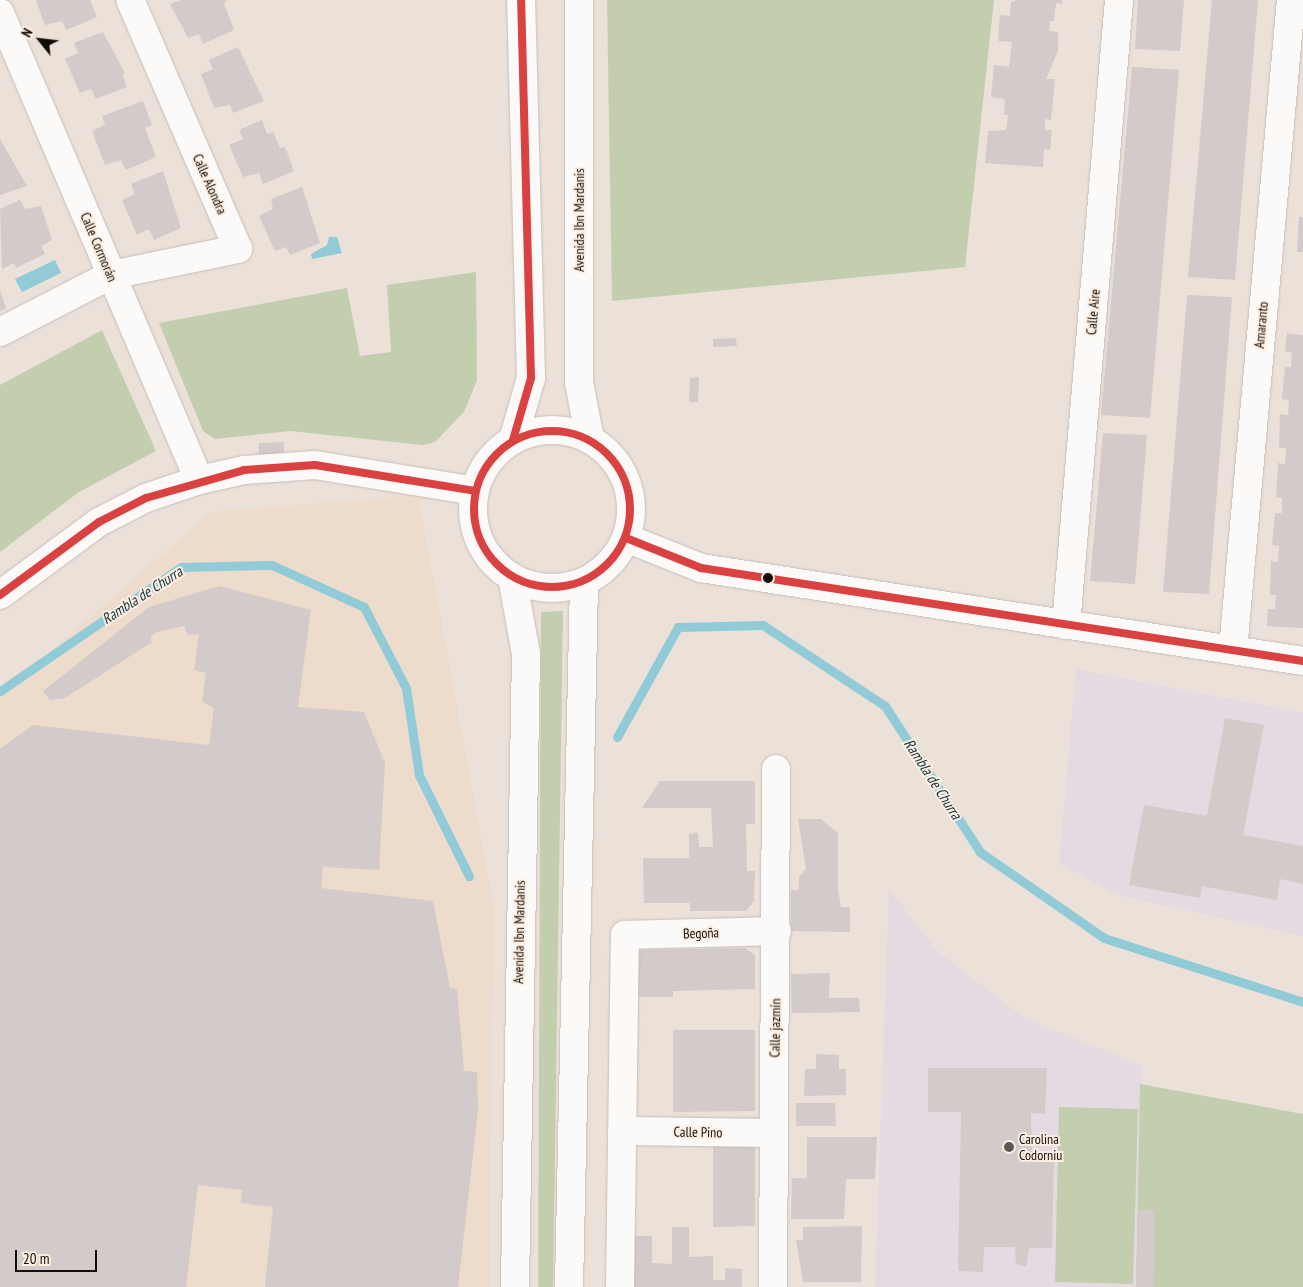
<!DOCTYPE html>
<meta charset="utf-8">
<style>
body{margin:0}
#map{position:relative;width:1303px;height:1287px;overflow:hidden;background:#ebe1d9;font-family:"PT Sans Narrow",sans-serif}
div>[style]{position:absolute}
.built>*{inset:0;background:#eddbcc}
.education>*{inset:0;background:#e4dae2}
.green>*{inset:0;background:#c3ceaf}
.water>*{inset:0;background:#91cbd8}
.stream>*{height:9px;margin:-4.5px;padding:0 4.5px;transform-origin:4.5px;border-radius:4.5px;background:#91cbd8}
.building>*{inset:0;background:#d3caca}
.roads{filter:drop-shadow(0 0 1px #c6bdb7) drop-shadow(0 0 1px #c6bdb7)}
.minor>*{height:28px;margin:-14px;padding:0 14px;transform-origin:14px;border-radius:14px;background:#fcfaf9}
.primary>*{height:28px;margin:-14px;padding:0 14px;transform-origin:14px;border-radius:14px;background:#fcfaf9}
.primary>.ring{margin:-14px;padding:0;box-sizing:content-box;background:none;border:28px solid #fcfaf9;border-radius:50%}
.bus-1>*{height:8px;margin:-4px;padding:0 4px;transform-origin:4px;border-radius:4px;background:#da4241}
.bus-1>.ring{margin:-4px;padding:0;box-sizing:content-box;background:none;border:8px solid #da4241;border-radius:50%}
.dots>*{width:14px;height:14px;translate:-50% -50%;box-sizing:border-box;border:2px solid #fdeee2;border-radius:50%}
span{translate:-50% -50%;white-space:nowrap;text-align:center;line-height:1.15;-webkit-text-stroke:4px #fdeee2;paint-order:stroke}
.street-label{font-size:14px;color:#130d08}
.poi-label{font-size:14px;color:#130d08}
.left{translate:0 -50%;text-align:left}
.water-label{font-size:15px;color:#09343e;font-style:italic}
.north{position:absolute;left:15px;top:15px;width:50px;height:50px;-webkit-text-stroke:4px #fdeee2;paint-order:stroke;rotate:299deg;font-size:14px;font-weight:700;line-height:20px;text-align:center;color:#130d08}
.north::after{content:'';display:block;margin:auto;width:18px;height:22px;background:#130d08;clip-path:polygon(50% 0,100% 100%,50% 72%,0 100%)}
.scale{position:absolute;left:15px;top:1250px;width:82px;height:22px;box-sizing:border-box;border:2px solid #130d08;border-top:0;padding-left:6px;font-size:15px;line-height:18px;white-space:nowrap;color:#130d08;-webkit-text-stroke:4px #fdeee2;paint-order:stroke}
</style>
<div id="map">
<div class="built">
<i style="clip-path:polygon(418px 495px,494px 907px,489px 1287px,0 1287px,0 696px,211px 512px)"></i>
</div>
<div class="education">
<i style="clip-path:polygon(1076px 669px,1303px 713px,1303px 936px,1116px 895px,1059px 863px)"></i>
<i style="clip-path:polygon(889px 889px,938px 952px,1026px 1019px,1143px 1066px,1136px 1287px,875px 1287px)"></i>
</div>
<div class="green">
<i style="clip-path:polygon(607px 0,994px 0,965px 267px,612px 301px)"></i>
<i style="clip-path:polygon(476px 272px,477px 380px,464px 412px,435px 442px,423px 445px,290px 431px,215px 439px,203px 431px,159px 323px,347px 288px,360px 356px,391px 352px,387px 285px)"></i>
<i style="clip-path:polygon(102px 330px,156px 451px,79px 492px,0 552px,0 385px)"></i>
<i style="clip-path:polygon(563px 611px,553px 1287px,538px 1287px,541px 612px)"></i>
<i style="clip-path:polygon(1140px 1084px,1303px 1114px,1303px 1287px,1136px 1287px)"></i>
<i style="clip-path:polygon(1059px 1107px,1138px 1109px,1133px 1284px,1055px 1282px)"></i>
</div>
<div class="water">
<i style="clip-path:polygon(329px 237px,337px 237px,342px 253px,312px 259px,311px 254px,327px 245px)"></i>
<i style="clip-path:polygon(55px 260px,61px 273px,22px 292px,15px 279px)"></i>
</div>
<div class="stream">
<i style="left:0;top:691px;width:219px;rotate:-34.4deg"></i>
<i style="left:181px;top:567px;width:91px;rotate:-1.3deg"></i>
<i style="left:272px;top:565px;width:101px;rotate:24.5deg"></i>
<i style="left:364px;top:607px;width:91px;rotate:62.6deg"></i>
<i style="left:406px;top:688px;width:88px;rotate:81.5deg"></i>
<i style="left:419px;top:775px;width:113px;rotate:63.7deg"></i>
<i style="left:617px;top:737px;width:126px;rotate:-61deg"></i>
<i style="left:678px;top:627px;width:85px;rotate:-1.3deg"></i>
<i style="left:763px;top:625px;width:146px;rotate:33.6deg"></i>
<i style="left:885px;top:706px;width:174px;rotate:56.9deg"></i>
<i style="left:980px;top:852px;width:151px;rotate:34.7deg"></i>
<i style="left:1104px;top:938px;width:209px;rotate:17.8deg"></i>
</div>
<div class="building">
<i style="clip-path:polygon(36px 0,90px 0,97px 17px,66px 30px,62px 21px,45px 25px)"></i>
<i style="clip-path:polygon(182px 0,228px 0,224px 3px,234px 30px,203px 44px,199px 34px,188px 38px,170px 4px)"></i>
<i style="clip-path:polygon(1018px 0,1062px 0,1062px 4px,1056px 3px,1054px 21px,1050px 21px,1049px 31px,1058px 32px,1058px 51px,1046px 79px,1055px 79px,1051px 120px,1045px 119px,1045px 130px,1052px 130px,1050px 150px,1044px 149px,1043px 167px,985px 163px,988px 131px,1006px 130px,1008px 115px,1004px 115px,1005px 99px,991px 97px,994px 65px,1009px 67px,1012px 42px,998px 41px,1000px 15px,1010px 16px,1011px 2px)"></i>
<i style="clip-path:polygon(1138px 0,1184px 0,1180px 51px,1135px 49px)"></i>
<i style="clip-path:polygon(1212px 0,1258px 0,1235px 280px,1188px 277px)"></i>
<i style="clip-path:polygon(103px 32px,125px 73px,122px 75px,127px 87px,96px 99px,91px 89px,80px 93px,65px 59px,78px 53px,74px 43px)"></i>
<i style="clip-path:polygon(238px 47px,264px 101px,233px 113px,230px 105px,214px 108px,201px 74px,213px 69px,209px 60px)"></i>
<i style="clip-path:polygon(1132px 67px,1179px 70px,1150px 418px,1101px 415px)"></i>
<i style="clip-path:polygon(143px 101px,152px 125px,145px 128px,156px 157px,126px 170px,121px 160px,105px 165px,92px 131px,105px 125px,102px 116px)"></i>
<i style="clip-path:polygon(262px 120px,267px 134px,273px 132px,280px 148px,285px 147px,294px 171px,263px 184px,259px 173px,243px 177px,229px 145px,243px 139px,239px 130px)"></i>
<i style="clip-path:polygon(0 139px,27px 186px,0 195px)"></i>
<i style="clip-path:polygon(163px 171px,181px 228px,154px 240px,149px 229px,137px 235px,122px 200px,135px 194px,131px 184px)"></i>
<i style="clip-path:polygon(302px 187px,320px 243px,290px 255px,286px 247px,275px 251px,259px 216px,273px 209px,271px 199px)"></i>
<i style="clip-path:polygon(20px 200px,25px 209px,41px 206px,52px 240px,41px 246px,45px 254px,16px 268px,14px 263px,2px 269px,0 209px)"></i>
<i style="clip-path:polygon(1299px 217px,1303px 217px,1303px 252px,1297px 252px)"></i>
<i style="clip-path:polygon(0 291px,6px 308px,0 311px)"></i>
<i style="clip-path:polygon(1187px 295px,1232px 297px,1209px 594px,1163px 592px)"></i>
<i style="clip-path:polygon(1287px 333px,1303px 335px,1303px 628px,1267px 626px,1268px 609px,1275px 609px,1276px 595px,1270px 595px,1271px 561px,1278px 562px,1279px 546px,1272px 545px,1275px 513px,1282px 513px,1282px 498px,1276px 497px,1278px 463px,1285px 464px,1286px 448px,1279px 448px,1280px 414px,1288px 415px,1289px 400px,1282px 399px,1285px 367px,1291px 367px,1292px 353px,1285px 351px)"></i>
<i style="clip-path:polygon(736px 338px,737px 346px,713px 347px,713px 339px)"></i>
<i style="clip-path:polygon(699px 377px,698px 402px,689px 402px,690px 378px)"></i>
<i style="clip-path:polygon(1103px 433px,1147px 435px,1135px 584px,1090px 581px)"></i>
<i style="clip-path:polygon(284px 442px,284px 453px,259px 455px,259px 443px)"></i>
<i style="clip-path:polygon(220px 586px,311px 610px,298px 707px,364px 712px,385px 763px,379px 870px,323px 867px,321px 888px,433px 901px,450px 988px,457px 989px,464px 1071px,477px 1072px,478px 1109px,458px 1287px,265px 1287px,273px 1207px,241px 1203px,242px 1190px,198px 1185px,186px 1287px,0 1287px,0 749px,33px 725px,209px 745px,214px 708px,202px 702px,206px 673px,194px 670px,199px 634px,187px 635px,184px 626px,157px 632px,150px 637px,152px 642px,65px 698px,50px 700px,43px 691px,149px 607px)"></i>
<i style="clip-path:polygon(1225px 718px,1264px 725px,1243px 835px,1303px 846px,1303px 884px,1280px 879px,1277px 900px,1202px 886px,1200px 898px,1129px 885px,1144px 805px,1207px 816px)"></i>
<i style="clip-path:polygon(660px 781px,755px 781px,755px 824px,746px 824px,747px 871px,755px 871px,754px 901px,746px 911px,690px 911px,690px 903px,644px 903px,643px 858px,689px 858px,689px 834px,698px 833px,699px 847px,713px 847px,711px 808px,642px 808px)"></i>
<i style="clip-path:polygon(798px 819px,821px 819px,838px 833px,838px 890px,841px 907px,850px 907px,850px 932px,791px 931px,791px 890px,799px 890px,799px 877px,806px 869px)"></i>
<i style="clip-path:polygon(745px 948px,755px 955px,755px 989px,673px 991px,673px 997px,632px 997px,631px 950px)"></i>
<i style="clip-path:polygon(830px 973px,829px 998px,859px 998px,860px 1012px,792px 1013px,791px 974px)"></i>
<i style="clip-path:polygon(673px 1030px,755px 1030px,755px 1111px,673px 1112px)"></i>
<i style="clip-path:polygon(816px 1054px,839px 1055px,839px 1069px,846px 1069px,846px 1095px,804px 1096px,805px 1069px,816px 1069px)"></i>
<i style="clip-path:polygon(928px 1068px,1047px 1068px,1045px 1114px,1031px 1113px,1032px 1157px,1054px 1157px,1052px 1248px,1029px 1248px,1026px 1267px,1016px 1264px,1015px 1247px,984px 1247px,983px 1272px,958px 1271px,961px 1112px,928px 1112px)"></i>
<i style="clip-path:polygon(796px 1103px,835px 1103px,836px 1126px,796px 1126px)"></i>
<i style="clip-path:polygon(807px 1137px,877px 1137px,875px 1179px,846px 1179px,844px 1219px,791px 1219px,792px 1178px,807px 1178px)"></i>
<i style="clip-path:polygon(755px 1144px,755px 1226px,713px 1227px,713px 1145px)"></i>
<i style="clip-path:polygon(1138px 1210px,1155px 1210px,1154px 1287px,1136px 1287px)"></i>
<i style="clip-path:polygon(862px 1226px,861px 1282px,803px 1282px,796px 1240px,803px 1240px,803px 1227px)"></i>
<i style="clip-path:polygon(672px 1227px,689px 1227px,689px 1257px,713px 1256px,713px 1280px,725px 1280px,725px 1268px,742px 1269px,742px 1287px,630px 1287px,631px 1236px,652px 1236px,652px 1263px,672px 1264px)"></i>
</div>
<div class="roads">
<div class="minor">
<i style="left:0;top:13px;width:508px;rotate:66.92deg"></i>
<i style="left:0;top:332px;width:125px;rotate:-27.2deg"></i>
<i style="left:111px;top:275px;width:130px;rotate:-11.6deg"></i>
<i style="left:238px;top:249px;width:271px;rotate:-113.4deg"></i>
<i style="left:626px;top:538px;width:81px;rotate:21.8deg"></i>
<i style="left:701px;top:568px;width:609px;rotate:8.78deg"></i>
<i style="left:0;top:595px;width:123px;rotate:-36.4deg"></i>
<i style="left:99px;top:522px;width:53px;rotate:-27.1deg"></i>
<i style="left:146px;top:498px;width:56px;rotate:-18.8deg"></i>
<i style="left:199px;top:480px;width:46px;rotate:-12.5deg"></i>
<i style="left:244px;top:470px;width:71px;rotate:-4deg"></i>
<i style="left:315px;top:465px;width:162px;rotate:9.2deg"></i>
<i style="left:1066px;top:625px;width:627px;rotate:-85.15deg"></i>
<i style="left:1233px;top:650px;width:653px;rotate:-84.9deg"></i>
<i style="left:622px;top:1131px;width:152px;rotate:0.8deg"></i>
<i style="left:620px;top:1287px;width:352px;rotate:-89.2deg"></i>
<i style="left:625px;top:935px;width:152px;rotate:-1.5deg"></i>
<i style="left:773px;top:1287px;width:518px;rotate:-89.67deg"></i>
</div>
<div class="primary">
<i style="left:579px;top:0;width:382px;rotate:90deg"></i>
<i style="left:579px;top:382px;width:59px;rotate:79.3deg"></i>
<i class="ring" style="left:473px;top:430px;width:130px;height:130px"></i>
<i style="left:513px;top:440px;width:65px;rotate:-73.8deg"></i>
<i style="left:531px;top:378px;width:378px;rotate:-91.5deg"></i>
<i style="left:512px;top:577px;width:78px;rotate:79.7deg"></i>
<i style="left:526px;top:654px;width:633px;rotate:91deg"></i>
<i style="left:569px;top:1287px;width:705px;rotate:-88.78deg"></i>
</div>
</div>
<div class="bus-1">
<i class="ring" style="left:474px;top:431px;width:148px;height:148px"></i>
<i style="left:513px;top:440px;width:65px;rotate:-73.8deg"></i>
<i style="left:531px;top:378px;width:378px;rotate:-91.5deg"></i>
<i style="left:626px;top:538px;width:81px;rotate:21.8deg"></i>
<i style="left:701px;top:568px;width:609px;rotate:8.78deg"></i>
<i style="left:0;top:595px;width:123px;rotate:-36.4deg"></i>
<i style="left:99px;top:522px;width:53px;rotate:-27.1deg"></i>
<i style="left:146px;top:498px;width:102px;rotate:-15.9deg"></i>
<i style="left:244px;top:470px;width:71px;rotate:-4deg"></i>
<i style="left:315px;top:465px;width:162px;rotate:9.2deg"></i>
</div>
<div class="dots">
<i style="left:768px;top:578px;background:#130d08"></i>
<i style="left:1009px;top:1147px;background:#5f5751"></i>
</div>
<div class="street-label">
<span style="left:210px;top:184px;rotate:66deg">Calle Alondra</span>
<span style="left:579px;top:220px;rotate:-90deg">Avenida Ibn Mardanis</span>
<span style="left:99px;top:247px;rotate:67deg">Calle Cormorán</span>
<span style="left:1093px;top:312px;rotate:-85deg">Calle Aire</span>
<span style="left:1261px;top:325px;rotate:-85deg">Amaranto</span>
<span style="left:519px;top:932px;rotate:-89deg">Avenida Ibn Mardanis</span>
<span style="left:701px;top:933px;rotate:-2deg">Begoña</span>
<span style="left:775px;top:1028px;rotate:-89deg">Calle jazmín</span>
<span style="left:698px;top:1132px;rotate:1deg">Calle Pino</span>
</div>
<div class="poi-label">
<span class="left" style="left:1019px;top:1147px">Carolina<br>Codorniu</span>
</div>
<div class="water-label">
<span style="left:142px;top:595px;rotate:-33deg">Rambla de Churra</span>
<span style="left:933px;top:779px;rotate:57deg">Rambla de Churra</span>
</div>
<div class="north">N</div>
<div class="scale">20 m</div>
</div>
